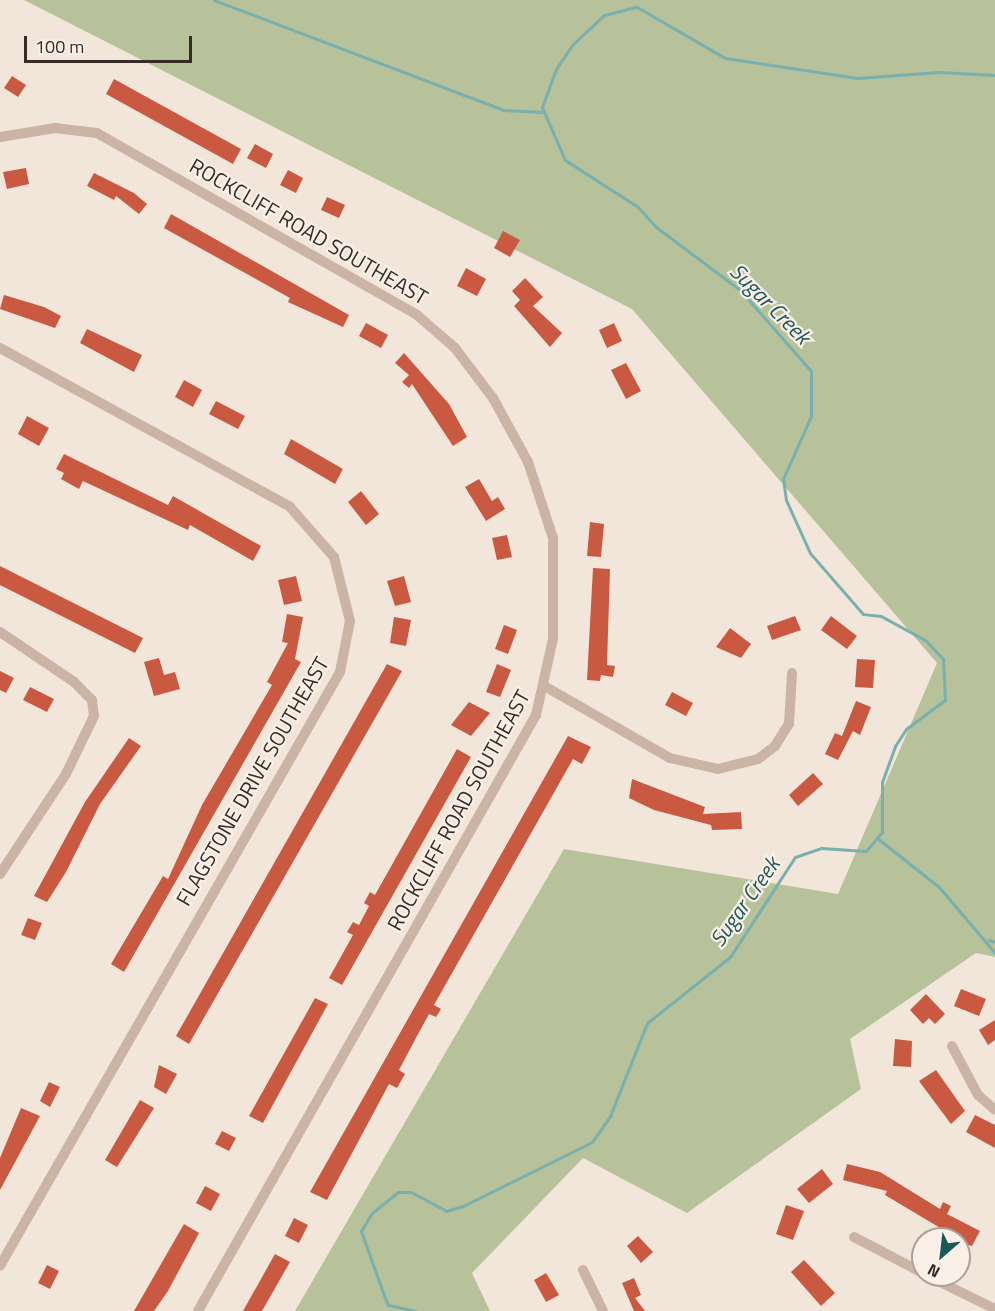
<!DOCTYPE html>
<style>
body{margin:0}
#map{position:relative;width:995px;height:1311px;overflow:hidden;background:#f2e6da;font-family:"Titillium Web",sans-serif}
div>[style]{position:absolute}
.green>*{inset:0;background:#b7c29a}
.stream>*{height:3px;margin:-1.5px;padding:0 1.5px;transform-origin:1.5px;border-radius:1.5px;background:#78b0af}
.building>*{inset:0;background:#c95a41}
.minor>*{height:10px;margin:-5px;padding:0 5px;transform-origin:5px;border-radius:5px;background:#cbb4a6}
span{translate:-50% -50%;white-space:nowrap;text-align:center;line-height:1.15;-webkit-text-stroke:4.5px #faf0e7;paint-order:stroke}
.street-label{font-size:21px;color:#372b27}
.water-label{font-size:22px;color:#1b5959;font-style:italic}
.north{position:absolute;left:911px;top:1227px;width:60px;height:60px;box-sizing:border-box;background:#faf0e7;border:2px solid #aca19a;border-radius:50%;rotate:208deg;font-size:16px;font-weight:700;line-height:24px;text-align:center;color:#372b27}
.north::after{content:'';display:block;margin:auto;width:21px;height:27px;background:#1b5959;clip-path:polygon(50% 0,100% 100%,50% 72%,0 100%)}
.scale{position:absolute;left:24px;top:36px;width:168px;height:27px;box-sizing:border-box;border:3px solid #372b27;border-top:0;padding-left:8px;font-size:18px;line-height:21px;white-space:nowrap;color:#372b27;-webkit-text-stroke:4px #faf0e7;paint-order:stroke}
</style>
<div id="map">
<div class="green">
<i style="clip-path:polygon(24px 0,995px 0,995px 957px,976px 953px,850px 1039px,861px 1089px,687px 1213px,583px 1158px,472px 1273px,490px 1311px,295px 1311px,564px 849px,838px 894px,937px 663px,632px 309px)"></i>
</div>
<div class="stream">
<i style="left:214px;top:0;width:309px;rotate:20.8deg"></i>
<i style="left:503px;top:110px;width:40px;rotate:2.9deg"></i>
<i style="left:877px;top:838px;width:79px;rotate:38.3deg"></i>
<i style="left:939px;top:887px;width:87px;rotate:49.7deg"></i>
<i style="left:989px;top:940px;width:6px;rotate:18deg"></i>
<i style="left:415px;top:1311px;width:28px;rotate:-167deg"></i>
<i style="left:388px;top:1305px;width:16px;rotate:-112deg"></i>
<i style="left:382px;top:1290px;width:63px;rotate:-109.6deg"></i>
<i style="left:361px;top:1231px;width:21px;rotate:-59deg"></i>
<i style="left:372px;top:1213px;width:33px;rotate:-39deg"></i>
<i style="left:398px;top:1192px;width:13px"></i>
<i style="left:411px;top:1192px;width:40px;rotate:28deg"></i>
<i style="left:446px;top:1211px;width:18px;rotate:-16deg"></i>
<i style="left:463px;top:1206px;width:144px;rotate:-26.4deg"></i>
<i style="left:592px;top:1142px;width:32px;rotate:-55deg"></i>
<i style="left:610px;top:1116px;width:100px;rotate:-68.3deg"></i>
<i style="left:647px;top:1023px;width:106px;rotate:-38.5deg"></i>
<i style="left:730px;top:957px;width:119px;rotate:-57deg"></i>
<i style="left:795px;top:857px;width:28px;rotate:-19deg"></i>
<i style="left:821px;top:848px;width:45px;rotate:3.8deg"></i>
<i style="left:866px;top:851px;width:25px;rotate:-50deg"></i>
<i style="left:882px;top:832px;width:50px;rotate:-90deg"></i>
<i style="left:882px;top:782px;width:38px;rotate:-70deg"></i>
<i style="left:895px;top:746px;width:20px;rotate:-57deg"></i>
<i style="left:906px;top:729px;width:49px;rotate:-36.6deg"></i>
<i style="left:945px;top:700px;width:41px;rotate:-92.8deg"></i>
<i style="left:943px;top:659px;width:26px;rotate:-133deg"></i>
<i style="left:925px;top:640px;width:50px;rotate:-151.4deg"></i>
<i style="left:881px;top:616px;width:18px;rotate:-174deg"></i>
<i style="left:863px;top:614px;width:81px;rotate:-131deg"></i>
<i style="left:810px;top:553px;width:58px;rotate:-114.4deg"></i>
<i style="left:786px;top:500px;width:21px;rotate:-98deg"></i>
<i style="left:783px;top:479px;width:69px;rotate:-66deg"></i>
<i style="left:811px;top:416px;width:45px;rotate:-90deg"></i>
<i style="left:811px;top:371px;width:108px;rotate:-131.2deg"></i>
<i style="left:740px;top:290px;width:105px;rotate:-143.1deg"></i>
<i style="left:656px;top:227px;width:27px;rotate:-132deg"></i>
<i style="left:638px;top:207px;width:87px;rotate:-147.2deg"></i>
<i style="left:565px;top:160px;width:58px;rotate:-113.5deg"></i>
<i style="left:542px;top:107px;width:40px;rotate:-69.8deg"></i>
<i style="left:556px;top:69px;width:30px;rotate:-56deg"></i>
<i style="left:573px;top:44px;width:42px;rotate:-43.1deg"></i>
<i style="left:604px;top:15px;width:34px;rotate:-14deg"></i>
<i style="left:637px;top:7px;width:102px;rotate:30.1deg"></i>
<i style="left:725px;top:58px;width:134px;rotate:8.6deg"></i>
<i style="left:857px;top:78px;width:82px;rotate:-4.2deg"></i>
<i style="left:939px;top:72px;width:56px;rotate:3.1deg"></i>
</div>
<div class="building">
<i style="clip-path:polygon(12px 76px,26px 85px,18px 97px,4px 88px)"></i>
<i style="clip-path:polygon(114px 79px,241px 149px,233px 164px,106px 94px)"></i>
<i style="clip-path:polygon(255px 144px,273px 154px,266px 168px,247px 158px)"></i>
<i style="clip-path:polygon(26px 168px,29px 184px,7px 189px,3px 172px)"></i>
<i style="clip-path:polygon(288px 170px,303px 178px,296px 193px,280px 185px)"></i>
<i style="clip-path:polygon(94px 173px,134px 193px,147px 204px,139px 214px,116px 196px,114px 200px,87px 186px)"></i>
<i style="clip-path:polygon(327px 197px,345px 205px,339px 218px,321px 210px)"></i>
<i style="clip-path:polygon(171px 214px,349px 315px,343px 327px,288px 302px,290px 298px,164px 228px)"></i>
<i style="clip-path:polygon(503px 231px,520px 240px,510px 257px,494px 248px)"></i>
<i style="clip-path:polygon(466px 268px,486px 279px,477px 296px,457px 286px)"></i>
<i style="clip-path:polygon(525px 278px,543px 297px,533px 306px,562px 333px,550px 347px,514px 306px,520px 300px,512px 291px)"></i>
<i style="clip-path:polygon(4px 295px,44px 307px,61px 316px,55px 328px,0 309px)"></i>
<i style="clip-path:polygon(366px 323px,388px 335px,381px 348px,359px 336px)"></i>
<i style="clip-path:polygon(614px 323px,622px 341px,607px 348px,599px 330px)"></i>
<i style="clip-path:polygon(87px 329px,142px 355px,134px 372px,80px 343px)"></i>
<i style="clip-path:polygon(404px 353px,449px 404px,467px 437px,453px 446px,412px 384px,409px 388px,402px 382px,409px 375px,395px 363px)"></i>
<i style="clip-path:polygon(626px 363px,641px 391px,626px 399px,611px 370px)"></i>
<i style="clip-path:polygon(184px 380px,202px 390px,193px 407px,175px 397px)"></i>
<i style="clip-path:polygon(216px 401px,245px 416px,238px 429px,209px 414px)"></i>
<i style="clip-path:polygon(27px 416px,49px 428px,39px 446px,18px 434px)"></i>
<i style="clip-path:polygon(291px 439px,343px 469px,335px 484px,284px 454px)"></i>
<i style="clip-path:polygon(64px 454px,168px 505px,173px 496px,261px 546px,253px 561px,190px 525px,188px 530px,83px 481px,79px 489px,61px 479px,64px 473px,56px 469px)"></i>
<i style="clip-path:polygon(479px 479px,492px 501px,498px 497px,505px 509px,486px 521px,465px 487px)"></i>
<i style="clip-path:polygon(361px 491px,379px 514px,366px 525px,348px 502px)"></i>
<i style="clip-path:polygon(590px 522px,604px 524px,601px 557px,587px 556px)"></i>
<i style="clip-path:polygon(507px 535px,512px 557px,497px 560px,492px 538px)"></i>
<i style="clip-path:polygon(0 566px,143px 638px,135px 653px,0 585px)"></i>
<i style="clip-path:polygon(593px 568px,610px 569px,607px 665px,615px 666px,613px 677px,601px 675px,600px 681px,587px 680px)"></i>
<i style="clip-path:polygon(296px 576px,302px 601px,284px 605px,278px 580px)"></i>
<i style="clip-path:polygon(404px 576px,411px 602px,395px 606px,387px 581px)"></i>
<i style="clip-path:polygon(287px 614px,303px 617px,295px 659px,301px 662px,124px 972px,111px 964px,163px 876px,168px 879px,202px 805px,272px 685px,267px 682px,288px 643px,282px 642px)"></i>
<i style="clip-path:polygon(795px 616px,801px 630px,772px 640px,767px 626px)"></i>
<i style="clip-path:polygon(831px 616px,857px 636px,847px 649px,821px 630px)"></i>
<i style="clip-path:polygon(394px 617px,411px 620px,406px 646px,390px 643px)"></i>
<i style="clip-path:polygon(504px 625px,517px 630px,508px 654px,495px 649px)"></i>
<i style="clip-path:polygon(730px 628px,751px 644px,741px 658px,716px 647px)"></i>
<i style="clip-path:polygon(159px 658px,164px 675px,175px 672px,180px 689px,154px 696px,144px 662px)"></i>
<i style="clip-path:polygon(857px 659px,875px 660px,873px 688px,855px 687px)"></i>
<i style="clip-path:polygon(387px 664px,402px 671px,189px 1044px,176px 1036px)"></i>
<i style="clip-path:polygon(497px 664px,511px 670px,500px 697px,486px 692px)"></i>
<i style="clip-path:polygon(0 671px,14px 678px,6px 693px,0 690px)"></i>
<i style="clip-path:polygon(30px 687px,54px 699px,47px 712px,23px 700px)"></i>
<i style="clip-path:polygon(672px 692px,693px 703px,686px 716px,665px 705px)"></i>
<i style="clip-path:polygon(856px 701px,871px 707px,860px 735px,853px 731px,838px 760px,825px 754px,835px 733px,842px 736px)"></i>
<i style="clip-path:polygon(469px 702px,490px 713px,471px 736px,451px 725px)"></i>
<i style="clip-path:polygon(568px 736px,591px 747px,582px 764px,573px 759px,434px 1005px,441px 1009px,436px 1017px,429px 1014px,417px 1036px,399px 1070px,405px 1074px,397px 1088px,389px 1084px,327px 1200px,310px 1192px)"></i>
<i style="clip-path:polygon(129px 738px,141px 746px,100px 804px,66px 872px,47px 902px,34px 896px,85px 802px)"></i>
<i style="clip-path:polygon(457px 749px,471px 757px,342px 985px,329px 978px,353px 935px,347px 932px,353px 922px,359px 925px,369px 906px,364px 903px,370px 892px,375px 895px)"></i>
<i style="clip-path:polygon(813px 773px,823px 784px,798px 806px,789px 795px)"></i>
<i style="clip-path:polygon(632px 779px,705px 807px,703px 814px,741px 812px,742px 829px,712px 830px,711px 825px,654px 810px,629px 798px)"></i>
<i style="clip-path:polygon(28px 918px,42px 923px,35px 940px,21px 935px)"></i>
<i style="clip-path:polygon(961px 989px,986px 999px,979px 1016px,954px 1006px)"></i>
<i style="clip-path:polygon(926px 994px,945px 1014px,935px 1024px,929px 1018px,923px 1024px,910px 1010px)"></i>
<i style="clip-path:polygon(315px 998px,328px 1004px,263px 1123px,249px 1116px)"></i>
<i style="clip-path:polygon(995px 1020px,995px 1040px,988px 1045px,979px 1030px)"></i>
<i style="clip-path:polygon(895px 1039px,912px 1041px,911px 1067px,893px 1066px)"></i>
<i style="clip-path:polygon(159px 1065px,177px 1074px,166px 1094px,154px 1087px)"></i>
<i style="clip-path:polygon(936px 1070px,965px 1111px,951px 1124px,919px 1081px)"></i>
<i style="clip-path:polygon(49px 1082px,60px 1087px,50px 1107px,40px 1101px)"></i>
<i style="clip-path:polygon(140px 1100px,154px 1108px,117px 1167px,105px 1160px)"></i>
<i style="clip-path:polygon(21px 1108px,40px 1116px,0 1190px,0 1158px)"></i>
<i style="clip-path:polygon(975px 1115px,995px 1125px,995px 1148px,966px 1132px)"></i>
<i style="clip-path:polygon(222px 1131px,236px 1138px,229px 1151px,215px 1144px)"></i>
<i style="clip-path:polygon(847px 1164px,880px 1172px,940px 1209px,943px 1202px,951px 1206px,947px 1214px,980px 1231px,972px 1246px,944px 1239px,947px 1232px,885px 1195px,887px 1191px,843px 1180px)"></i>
<i style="clip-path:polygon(822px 1169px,833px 1184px,809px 1203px,797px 1189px)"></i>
<i style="clip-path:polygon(205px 1186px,220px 1194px,211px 1211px,196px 1203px)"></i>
<i style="clip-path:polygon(786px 1205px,804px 1211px,793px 1240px,776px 1234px)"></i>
<i style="clip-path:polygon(294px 1218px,308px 1225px,299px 1243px,285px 1236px)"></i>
<i style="clip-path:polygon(184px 1224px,199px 1233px,168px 1291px,154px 1311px,134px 1311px)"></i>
<i style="clip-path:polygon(638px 1236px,653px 1252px,641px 1263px,627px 1246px)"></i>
<i style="clip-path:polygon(275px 1254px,290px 1262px,262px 1311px,243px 1311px)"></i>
<i style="clip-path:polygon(804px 1260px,835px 1293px,821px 1306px,791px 1272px)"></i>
<i style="clip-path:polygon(47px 1265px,59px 1271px,50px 1289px,38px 1283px)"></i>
<i style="clip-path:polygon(546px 1273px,559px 1295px,546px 1302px,534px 1280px)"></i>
<i style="clip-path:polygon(634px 1278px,641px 1295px,635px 1298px,645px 1311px,634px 1311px,622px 1283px)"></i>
</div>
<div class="minor">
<i style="left:0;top:137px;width:56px;rotate:-9.3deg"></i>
<i style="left:55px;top:128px;width:42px;rotate:6.8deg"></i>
<i style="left:97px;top:133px;width:368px;rotate:29.6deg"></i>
<i style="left:417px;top:315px;width:50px;rotate:41deg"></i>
<i style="left:455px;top:348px;width:63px;rotate:52.8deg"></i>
<i style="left:493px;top:398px;width:73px;rotate:61.3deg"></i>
<i style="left:528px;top:462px;width:80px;rotate:71.8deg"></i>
<i style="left:553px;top:538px;width:101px;rotate:90deg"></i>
<i style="left:553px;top:639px;width:78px;rotate:102.6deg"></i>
<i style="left:536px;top:715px;width:685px;rotate:119.56deg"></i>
<i style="left:0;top:348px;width:331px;rotate:28.7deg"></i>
<i style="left:290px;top:507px;width:67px;rotate:48.7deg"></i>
<i style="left:334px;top:557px;width:66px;rotate:76deg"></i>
<i style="left:350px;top:621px;width:52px;rotate:101.1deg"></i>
<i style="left:340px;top:672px;width:684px;rotate:119.79deg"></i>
<i style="left:0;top:632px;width:89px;rotate:34deg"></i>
<i style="left:74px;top:682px;width:25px;rotate:45deg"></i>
<i style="left:92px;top:700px;width:16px;rotate:83deg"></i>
<i style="left:94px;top:716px;width:64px;rotate:115.8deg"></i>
<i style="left:66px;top:774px;width:120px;rotate:123.4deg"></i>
<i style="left:546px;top:687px;width:143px;rotate:29.8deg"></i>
<i style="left:670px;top:758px;width:49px;rotate:12.9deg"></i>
<i style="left:718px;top:769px;width:41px;rotate:-14deg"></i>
<i style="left:758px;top:759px;width:21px;rotate:-37deg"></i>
<i style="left:775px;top:746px;width:26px;rotate:-58deg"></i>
<i style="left:789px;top:724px;width:51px;rotate:-86.6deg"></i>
<i style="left:952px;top:1046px;width:55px;rotate:62deg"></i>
<i style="left:978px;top:1095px;width:23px;rotate:41deg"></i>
<i style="left:854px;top:1237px;width:78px;rotate:27.6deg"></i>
<i style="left:583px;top:1270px;width:46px;rotate:64deg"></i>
<i style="left:926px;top:1275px;width:77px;rotate:26.2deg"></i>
</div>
<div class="street-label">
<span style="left:309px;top:231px;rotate:30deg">ROCKCLIFF ROAD SOUTHEAST</span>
<span style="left:252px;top:781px;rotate:-60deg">FLAGSTONE DRIVE SOUTHEAST</span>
<span style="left:458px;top:810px;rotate:-61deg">ROCKCLIFF ROAD SOUTHEAST</span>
</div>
<div class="water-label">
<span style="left:770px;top:304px;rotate:45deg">Sugar Creek</span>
<span style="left:745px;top:902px;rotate:-55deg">Sugar Creek</span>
</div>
<div class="north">N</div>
<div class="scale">100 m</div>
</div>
